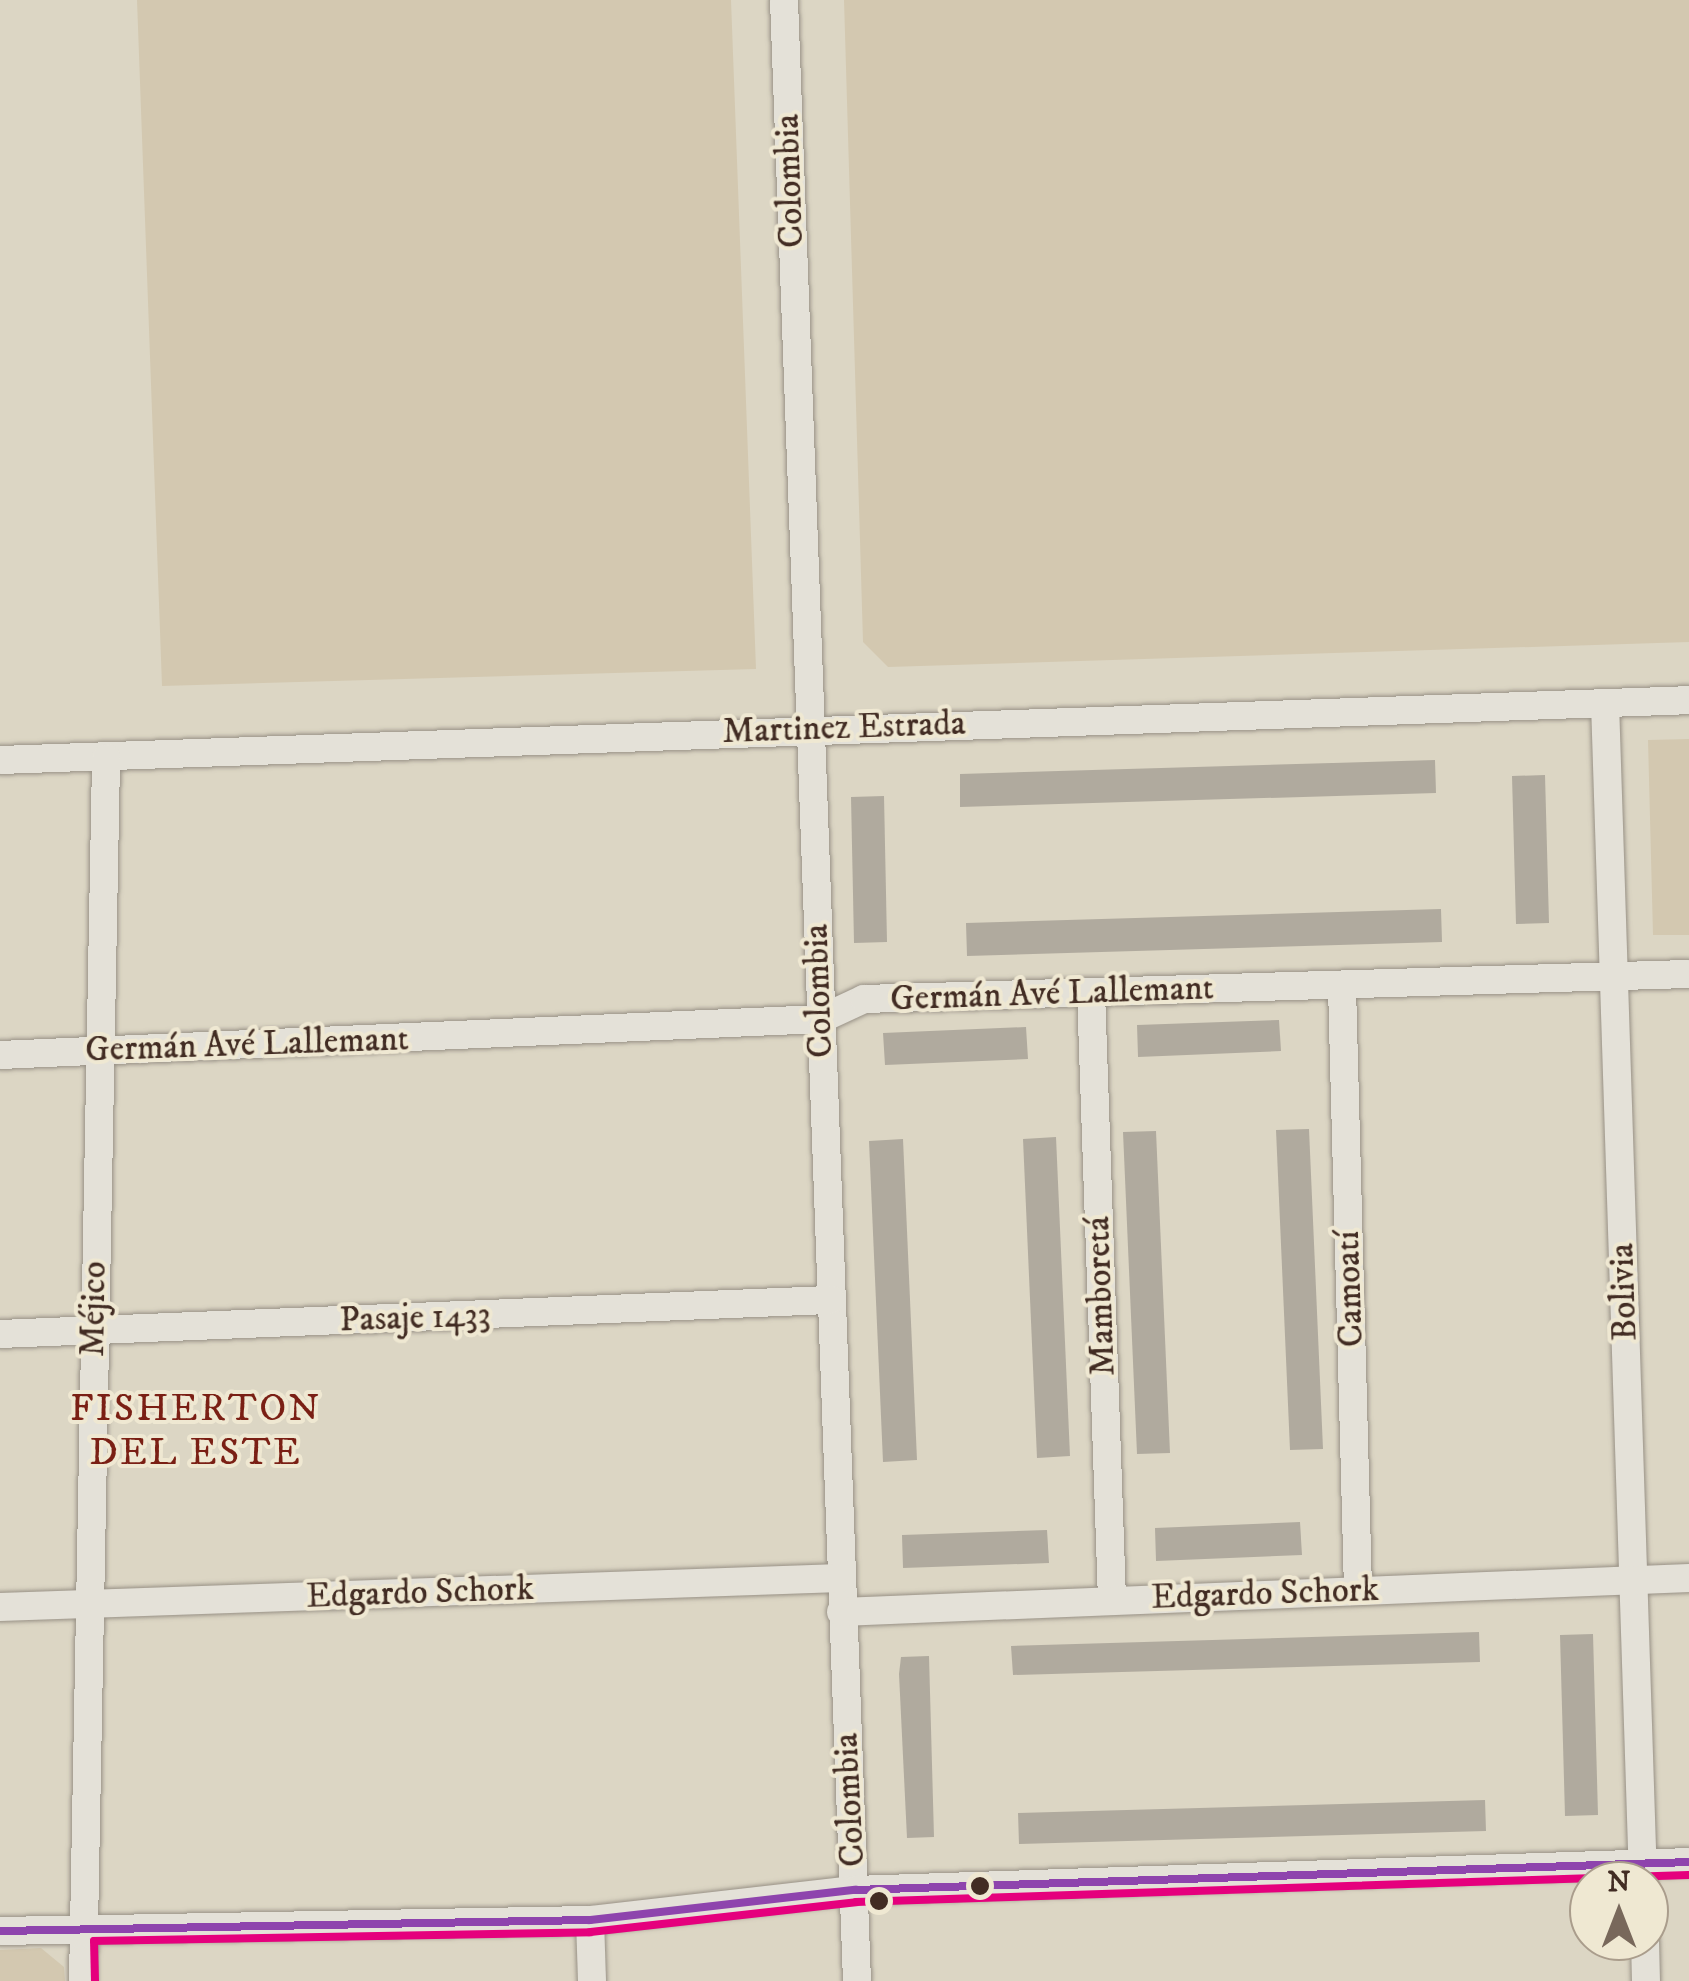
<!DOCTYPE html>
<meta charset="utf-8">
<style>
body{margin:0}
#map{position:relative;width:1689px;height:1981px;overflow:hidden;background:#dcd6c4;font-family:"IM FELL DW Pica",serif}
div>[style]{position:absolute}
.green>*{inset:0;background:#d3c8b0}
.building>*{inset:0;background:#b0aa9e}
.roads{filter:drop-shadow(0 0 2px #989186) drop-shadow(0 0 2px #989186)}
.minor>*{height:28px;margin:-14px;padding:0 14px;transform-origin:14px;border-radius:14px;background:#e4e1d8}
.bus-1>*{height:8px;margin:-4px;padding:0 4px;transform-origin:4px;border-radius:4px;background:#8e44ad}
.bus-2>*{height:8px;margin:-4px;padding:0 4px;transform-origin:4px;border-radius:4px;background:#e5007d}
.dots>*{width:28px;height:28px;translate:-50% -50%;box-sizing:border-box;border:5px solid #efe8d2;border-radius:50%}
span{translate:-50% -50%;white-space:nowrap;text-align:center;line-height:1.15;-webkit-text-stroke:8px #efe8d2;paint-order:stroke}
.street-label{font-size:35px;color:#422c23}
.neighbourhood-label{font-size:38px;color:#7a1f14;letter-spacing:2.5px}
.north{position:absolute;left:1569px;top:1861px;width:100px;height:100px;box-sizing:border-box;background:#efe8d2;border:2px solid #aa9d8c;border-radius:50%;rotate:0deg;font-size:28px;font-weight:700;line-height:40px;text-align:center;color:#422c23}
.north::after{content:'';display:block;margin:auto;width:35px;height:45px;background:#78685b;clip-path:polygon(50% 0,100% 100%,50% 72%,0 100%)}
</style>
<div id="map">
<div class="green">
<i style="clip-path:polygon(137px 0,731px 0,756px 669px,162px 686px)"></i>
<i style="clip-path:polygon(844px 0,1689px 0,1689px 642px,888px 667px,863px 642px)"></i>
<i style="clip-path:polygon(1689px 739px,1689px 935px,1653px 935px,1648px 740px)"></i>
<i style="clip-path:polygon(41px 1948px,64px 1967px,65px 1981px,0 1981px,0 1950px)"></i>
</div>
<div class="building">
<i style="clip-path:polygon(1435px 760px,1436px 793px,960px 807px,960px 774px)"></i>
<i style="clip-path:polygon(1545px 775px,1549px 923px,1516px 924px,1512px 776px)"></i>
<i style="clip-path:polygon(884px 796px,887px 942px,854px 943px,851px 797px)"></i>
<i style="clip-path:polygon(1441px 909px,1442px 942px,967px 956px,966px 923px)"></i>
<i style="clip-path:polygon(1279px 1020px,1281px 1051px,1138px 1057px,1137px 1025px)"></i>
<i style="clip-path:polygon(1026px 1027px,1028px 1059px,885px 1065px,883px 1033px)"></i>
<i style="clip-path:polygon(1309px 1129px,1323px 1449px,1290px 1450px,1276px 1130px)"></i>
<i style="clip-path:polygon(1156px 1131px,1170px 1453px,1137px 1454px,1123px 1132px)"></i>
<i style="clip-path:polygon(1056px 1137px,1070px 1456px,1037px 1458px,1023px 1139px)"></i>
<i style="clip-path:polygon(903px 1139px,917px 1460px,883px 1462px,869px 1141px)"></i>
<i style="clip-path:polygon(1300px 1522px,1302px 1555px,1156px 1561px,1155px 1528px)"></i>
<i style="clip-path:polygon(1047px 1530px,1049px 1563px,903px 1568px,902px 1535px)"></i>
<i style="clip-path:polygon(1479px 1632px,1480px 1662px,1013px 1675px,1011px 1646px)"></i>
<i style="clip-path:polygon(1593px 1634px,1598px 1815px,1565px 1816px,1560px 1635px)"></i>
<i style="clip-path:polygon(929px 1656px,934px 1837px,907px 1838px,899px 1674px,901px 1657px)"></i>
<i style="clip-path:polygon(1485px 1800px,1486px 1831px,1019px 1844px,1018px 1813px)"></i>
</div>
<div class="roads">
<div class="minor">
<i style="left:784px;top:0;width:1982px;rotate:87.89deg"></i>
<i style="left:1605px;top:703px;width:1178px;rotate:88.15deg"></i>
<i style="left:0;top:760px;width:1690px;rotate:-2.03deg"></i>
<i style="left:1342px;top:987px;width:604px;rotate:88.48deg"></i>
<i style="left:1091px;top:992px;width:608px;rotate:88.02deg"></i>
<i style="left:0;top:1055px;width:822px;rotate:-2.51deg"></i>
<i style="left:821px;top:1019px;width:47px;rotate:-24.9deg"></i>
<i style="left:864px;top:999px;width:825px;rotate:-1.74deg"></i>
<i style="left:0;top:1334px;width:831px;rotate:-2.35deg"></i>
<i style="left:0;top:1607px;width:841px;rotate:-1.98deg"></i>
<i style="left:841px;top:1612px;width:849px;rotate:-2.3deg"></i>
<i style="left:590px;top:1920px;width:61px;rotate:88.1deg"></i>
<i style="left:0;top:1931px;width:590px;rotate:-1.07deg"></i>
<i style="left:590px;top:1920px;width:267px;rotate:-6.5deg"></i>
<i style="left:855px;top:1890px;width:834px;rotate:-1.92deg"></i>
<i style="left:1645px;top:1941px;width:40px;rotate:88.6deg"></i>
<i style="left:83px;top:1981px;width:1223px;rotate:-88.92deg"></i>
</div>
</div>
<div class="bus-1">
<i style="left:0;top:1931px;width:590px;rotate:-1.07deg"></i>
<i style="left:590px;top:1920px;width:267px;rotate:-6.5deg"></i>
<i style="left:855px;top:1890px;width:834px;rotate:-1.92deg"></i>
</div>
<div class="bus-2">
<i style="left:95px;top:1981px;width:40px;rotate:-91.4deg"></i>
<i style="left:94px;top:1941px;width:496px;rotate:-1deg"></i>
<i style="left:590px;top:1932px;width:268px;rotate:-6.4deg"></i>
<i style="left:856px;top:1902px;width:833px;rotate:-1.86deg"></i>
</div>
<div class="dots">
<i style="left:980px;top:1886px;background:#422c23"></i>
<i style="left:879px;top:1901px;background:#422c23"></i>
</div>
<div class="street-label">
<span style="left:790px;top:181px;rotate:-92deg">Colombia</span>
<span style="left:844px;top:728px;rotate:-2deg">Martinez Estrada</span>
<span style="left:819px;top:991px;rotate:-92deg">Colombia</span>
<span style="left:1052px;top:994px;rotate:-2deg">Germán Avé Lallemant</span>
<span style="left:247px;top:1045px;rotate:-2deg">Germán Avé Lallemant</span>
<span style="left:1350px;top:1289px;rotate:-92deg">Camoatí</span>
<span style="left:1624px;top:1292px;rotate:-92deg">Bolivia</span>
<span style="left:1101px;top:1296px;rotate:-92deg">Mamboretá</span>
<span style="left:94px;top:1309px;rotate:-89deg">Méjico</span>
<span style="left:415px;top:1318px;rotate:-2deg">Pasaje 1433</span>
<span style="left:420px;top:1593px;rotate:-2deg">Edgardo Schork</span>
<span style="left:1265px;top:1594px;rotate:-2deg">Edgardo Schork</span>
<span style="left:850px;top:1800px;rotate:-93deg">Colombia</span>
</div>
<div class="neighbourhood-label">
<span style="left:196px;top:1432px">FISHERTON<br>DEL ESTE</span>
</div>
<div class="north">N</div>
</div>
